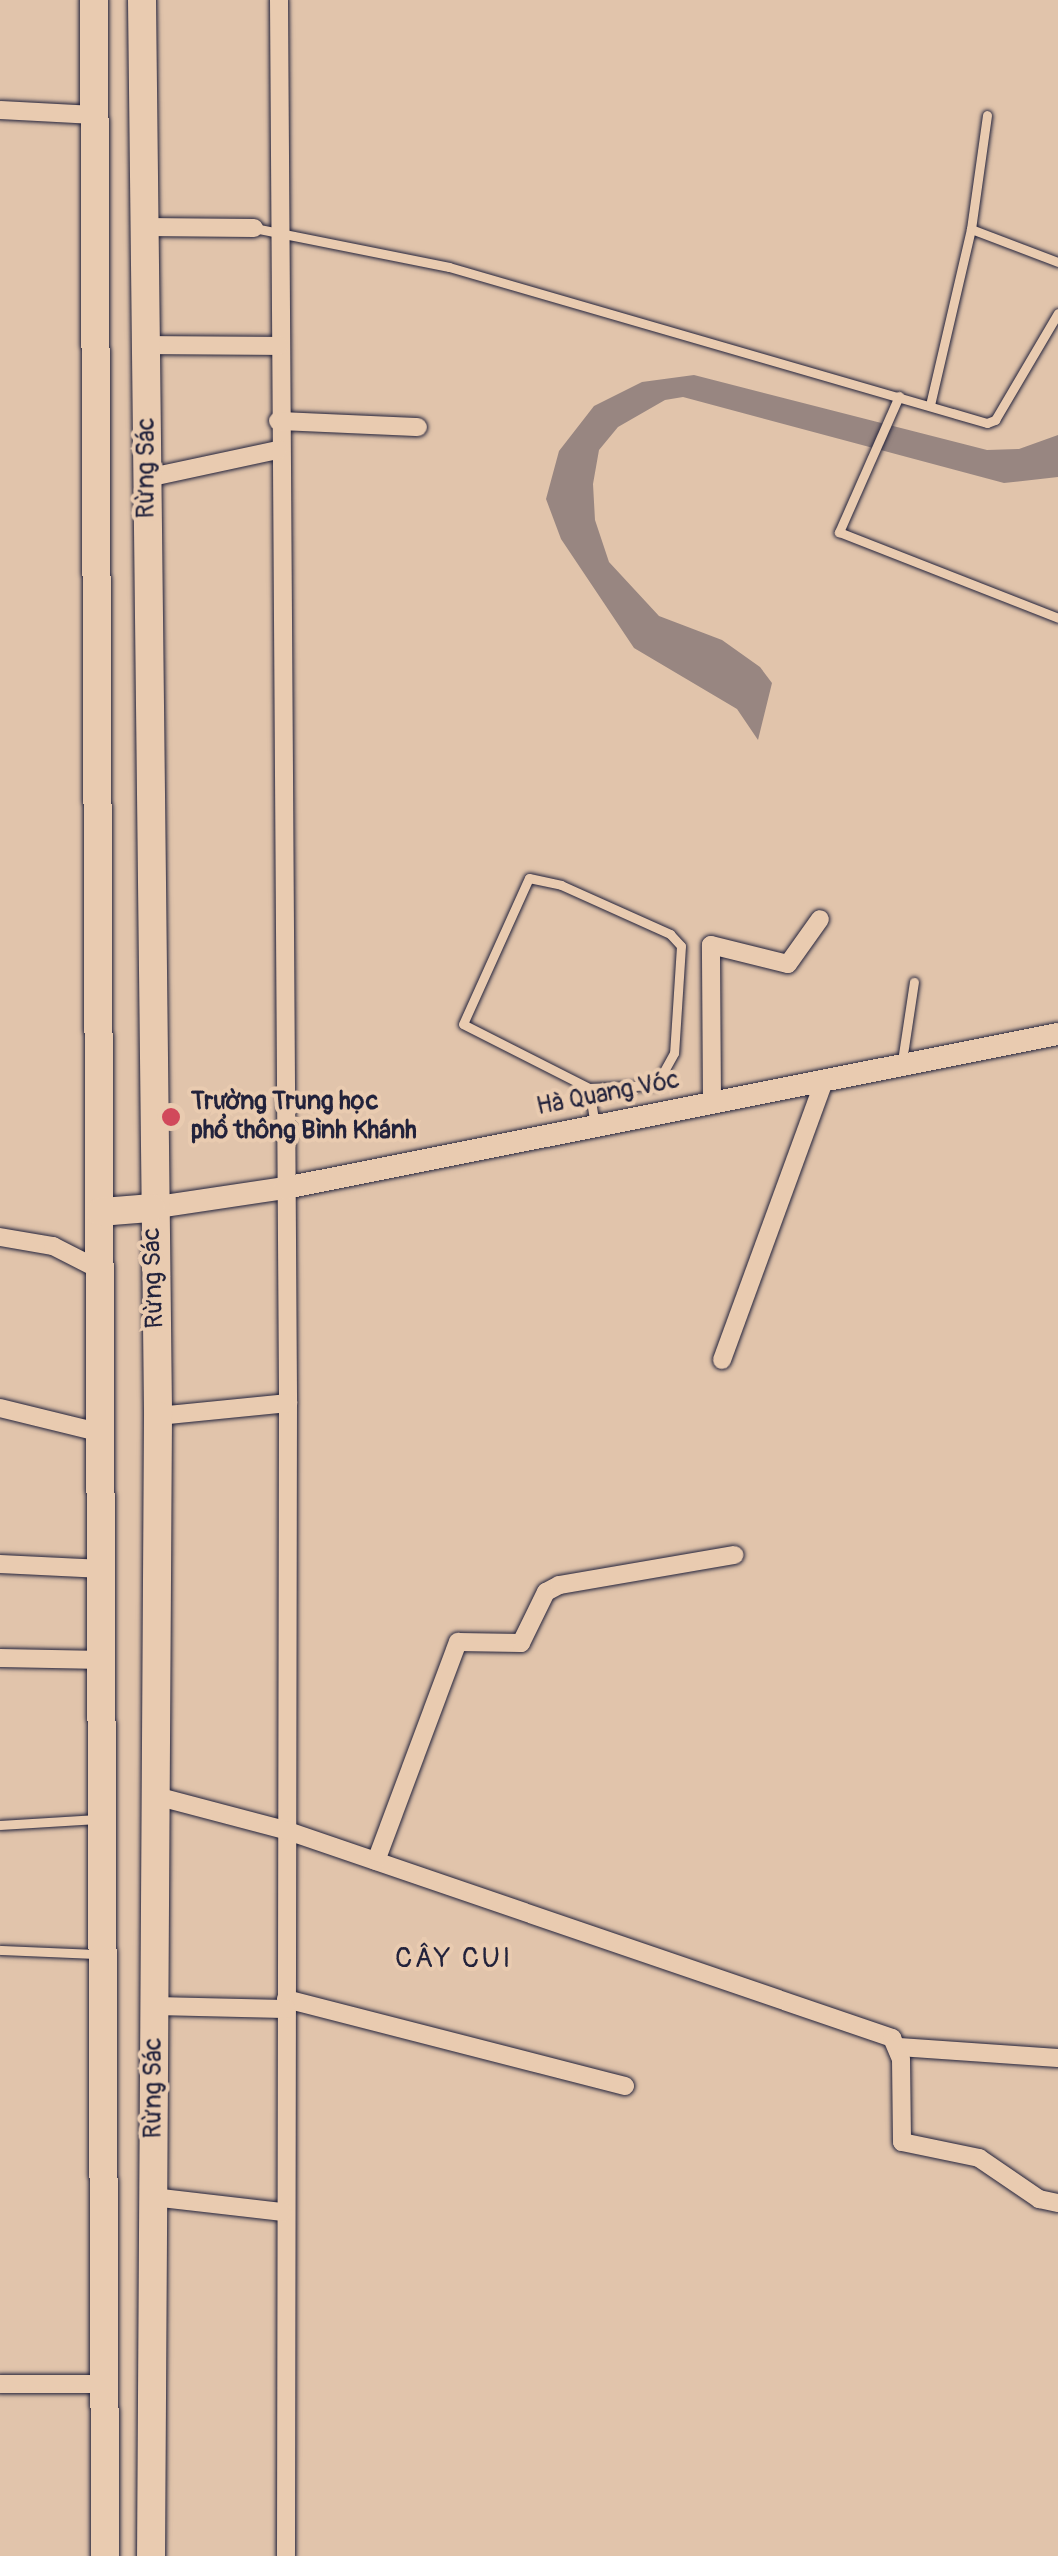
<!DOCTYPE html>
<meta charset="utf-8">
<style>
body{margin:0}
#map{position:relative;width:1058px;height:2556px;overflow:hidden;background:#e1c4ab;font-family:Pangolin,sans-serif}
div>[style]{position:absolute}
.water>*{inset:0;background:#988681}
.roads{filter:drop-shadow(0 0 2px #22223b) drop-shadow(0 0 2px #22223b)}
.service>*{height:9px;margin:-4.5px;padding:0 4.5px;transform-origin:4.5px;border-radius:4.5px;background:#e9cbb0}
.minor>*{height:18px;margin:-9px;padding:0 9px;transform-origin:9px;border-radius:9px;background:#e9cbb0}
.tertiary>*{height:22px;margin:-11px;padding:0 11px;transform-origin:11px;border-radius:11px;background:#e9cbb0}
.primary>*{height:28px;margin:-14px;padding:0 14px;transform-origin:14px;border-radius:14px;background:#e9cbb0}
.dots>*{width:28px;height:28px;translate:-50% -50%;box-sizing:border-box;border:5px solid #e9cbb0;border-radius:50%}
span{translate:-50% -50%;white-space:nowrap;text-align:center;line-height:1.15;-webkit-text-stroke:8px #e9cbb0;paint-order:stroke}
.street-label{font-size:25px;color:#22223b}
.poi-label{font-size:25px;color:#22223b;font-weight:700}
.left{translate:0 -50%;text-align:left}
.neighbourhood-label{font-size:28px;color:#22223b;letter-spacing:2.5px}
</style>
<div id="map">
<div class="water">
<i style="clip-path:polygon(694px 375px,987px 450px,1019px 449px,1058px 435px,1058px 477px,1004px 483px,683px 397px,665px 400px,618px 427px,599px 450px,593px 484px,595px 520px,609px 562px,659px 616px,722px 640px,760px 667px,772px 683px,758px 740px,737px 709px,634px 648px,561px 539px,546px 499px,559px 451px,594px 406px,642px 382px)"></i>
</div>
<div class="roads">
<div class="service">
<i style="left:254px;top:228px;width:199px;rotate:11.3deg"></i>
<i style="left:449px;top:267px;width:560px;rotate:16.17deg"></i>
<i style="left:987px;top:423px;width:9px;rotate:-21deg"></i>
<i style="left:995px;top:420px;width:124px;rotate:-59.5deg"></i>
<i style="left:971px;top:229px;width:115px;rotate:-82deg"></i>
<i style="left:899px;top:396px;width:149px;rotate:113.8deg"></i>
<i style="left:839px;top:532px;width:235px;rotate:21.4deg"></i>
<i style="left:930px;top:405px;width:181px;rotate:-76.9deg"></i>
<i style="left:971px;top:229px;width:93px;rotate:20.8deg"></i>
<i style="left:529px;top:878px;width:33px;rotate:12deg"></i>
<i style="left:561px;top:885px;width:120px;rotate:24.2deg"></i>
<i style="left:670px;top:934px;width:16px;rotate:47deg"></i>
<i style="left:681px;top:946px;width:107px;rotate:93.7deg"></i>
<i style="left:674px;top:1053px;width:37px;rotate:119deg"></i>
<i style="left:656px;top:1085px;width:67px;rotate:177.4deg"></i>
<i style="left:589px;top:1088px;width:141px;rotate:-153.1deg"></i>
<i style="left:463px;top:1024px;width:160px;rotate:-65.7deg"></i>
<i style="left:902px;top:1061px;width:80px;rotate:-81.4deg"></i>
<i style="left:589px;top:1088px;width:36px;rotate:81deg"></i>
<i style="left:0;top:1825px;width:97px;rotate:-3.5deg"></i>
<i style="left:0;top:1950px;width:97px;rotate:2.4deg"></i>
</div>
<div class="minor">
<i style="left:279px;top:0;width:1403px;rotate:89.63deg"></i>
<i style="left:288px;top:1403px;width:1153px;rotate:90.1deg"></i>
<i style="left:0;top:110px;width:95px;rotate:3deg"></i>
<i style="left:145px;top:227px;width:109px;rotate:0.5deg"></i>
<i style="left:147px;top:345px;width:132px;rotate:0.4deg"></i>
<i style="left:278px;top:421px;width:140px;rotate:2.5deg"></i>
<i style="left:147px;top:478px;width:134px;rotate:-12.1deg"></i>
<i style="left:712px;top:1101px;width:156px;rotate:-90.4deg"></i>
<i style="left:711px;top:945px;width:79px;rotate:13.9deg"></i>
<i style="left:788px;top:964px;width:55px;rotate:-54.6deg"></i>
<i style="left:0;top:1237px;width:54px;rotate:9.6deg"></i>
<i style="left:53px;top:1246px;width:55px;rotate:27deg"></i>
<i style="left:722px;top:1360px;width:299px;rotate:-69.9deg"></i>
<i style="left:0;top:1408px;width:105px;rotate:13.8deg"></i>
<i style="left:158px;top:1416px;width:131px;rotate:-5.7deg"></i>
<i style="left:0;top:1564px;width:103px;rotate:2.8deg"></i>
<i style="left:0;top:1658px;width:104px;rotate:1.1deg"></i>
<i style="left:156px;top:1796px;width:133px;rotate:14.8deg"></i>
<i style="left:285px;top:1830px;width:642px;rotate:18.91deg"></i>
<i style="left:892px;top:2038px;width:23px;rotate:67deg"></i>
<i style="left:901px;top:2059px;width:83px;rotate:89.3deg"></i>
<i style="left:902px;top:2142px;width:79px;rotate:11.7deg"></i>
<i style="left:979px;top:2158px;width:73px;rotate:34.3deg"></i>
<i style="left:1039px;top:2199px;width:19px;rotate:12deg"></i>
<i style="left:376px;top:1861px;width:234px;rotate:-69.5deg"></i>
<i style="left:458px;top:1642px;width:63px;rotate:0.9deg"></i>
<i style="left:521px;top:1643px;width:57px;rotate:-63.9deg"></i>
<i style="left:546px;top:1592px;width:15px;rotate:-28deg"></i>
<i style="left:559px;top:1585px;width:178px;rotate:-9.7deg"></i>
<i style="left:286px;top:1999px;width:350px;rotate:14.4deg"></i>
<i style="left:154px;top:2006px;width:132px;rotate:1.3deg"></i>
<i style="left:899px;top:2047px;width:159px;rotate:4deg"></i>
<i style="left:153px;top:2197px;width:131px;rotate:6.6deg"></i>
<i style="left:0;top:2384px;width:105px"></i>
</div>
<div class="tertiary">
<i style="left:151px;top:1208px;width:135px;rotate:-8.5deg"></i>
<i style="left:285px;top:1188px;width:788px;rotate:-11.27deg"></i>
</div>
<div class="primary">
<i style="left:94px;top:0;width:2556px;rotate:89.75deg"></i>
<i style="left:142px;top:0;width:1416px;rotate:89.35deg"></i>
<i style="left:158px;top:1416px;width:1140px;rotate:90.35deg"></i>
<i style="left:101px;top:1212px;width:50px;rotate:-4.6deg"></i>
</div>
</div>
<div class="dots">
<i style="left:171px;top:1117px;background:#d1495b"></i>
</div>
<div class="street-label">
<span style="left:147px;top:468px;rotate:-90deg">Rừng Sác</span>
<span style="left:608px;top:1094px;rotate:-11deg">Hà Quang Vóc</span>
<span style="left:154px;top:1278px;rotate:-92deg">Rừng Sác</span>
<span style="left:154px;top:2088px;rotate:-90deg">Rừng Sác</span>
</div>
<div class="poi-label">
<span class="left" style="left:191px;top:1117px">Trường Trung học<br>phổ thông Bình Khánh</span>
</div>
<div class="neighbourhood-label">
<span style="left:454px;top:1959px">CÂY CUI</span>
</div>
</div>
